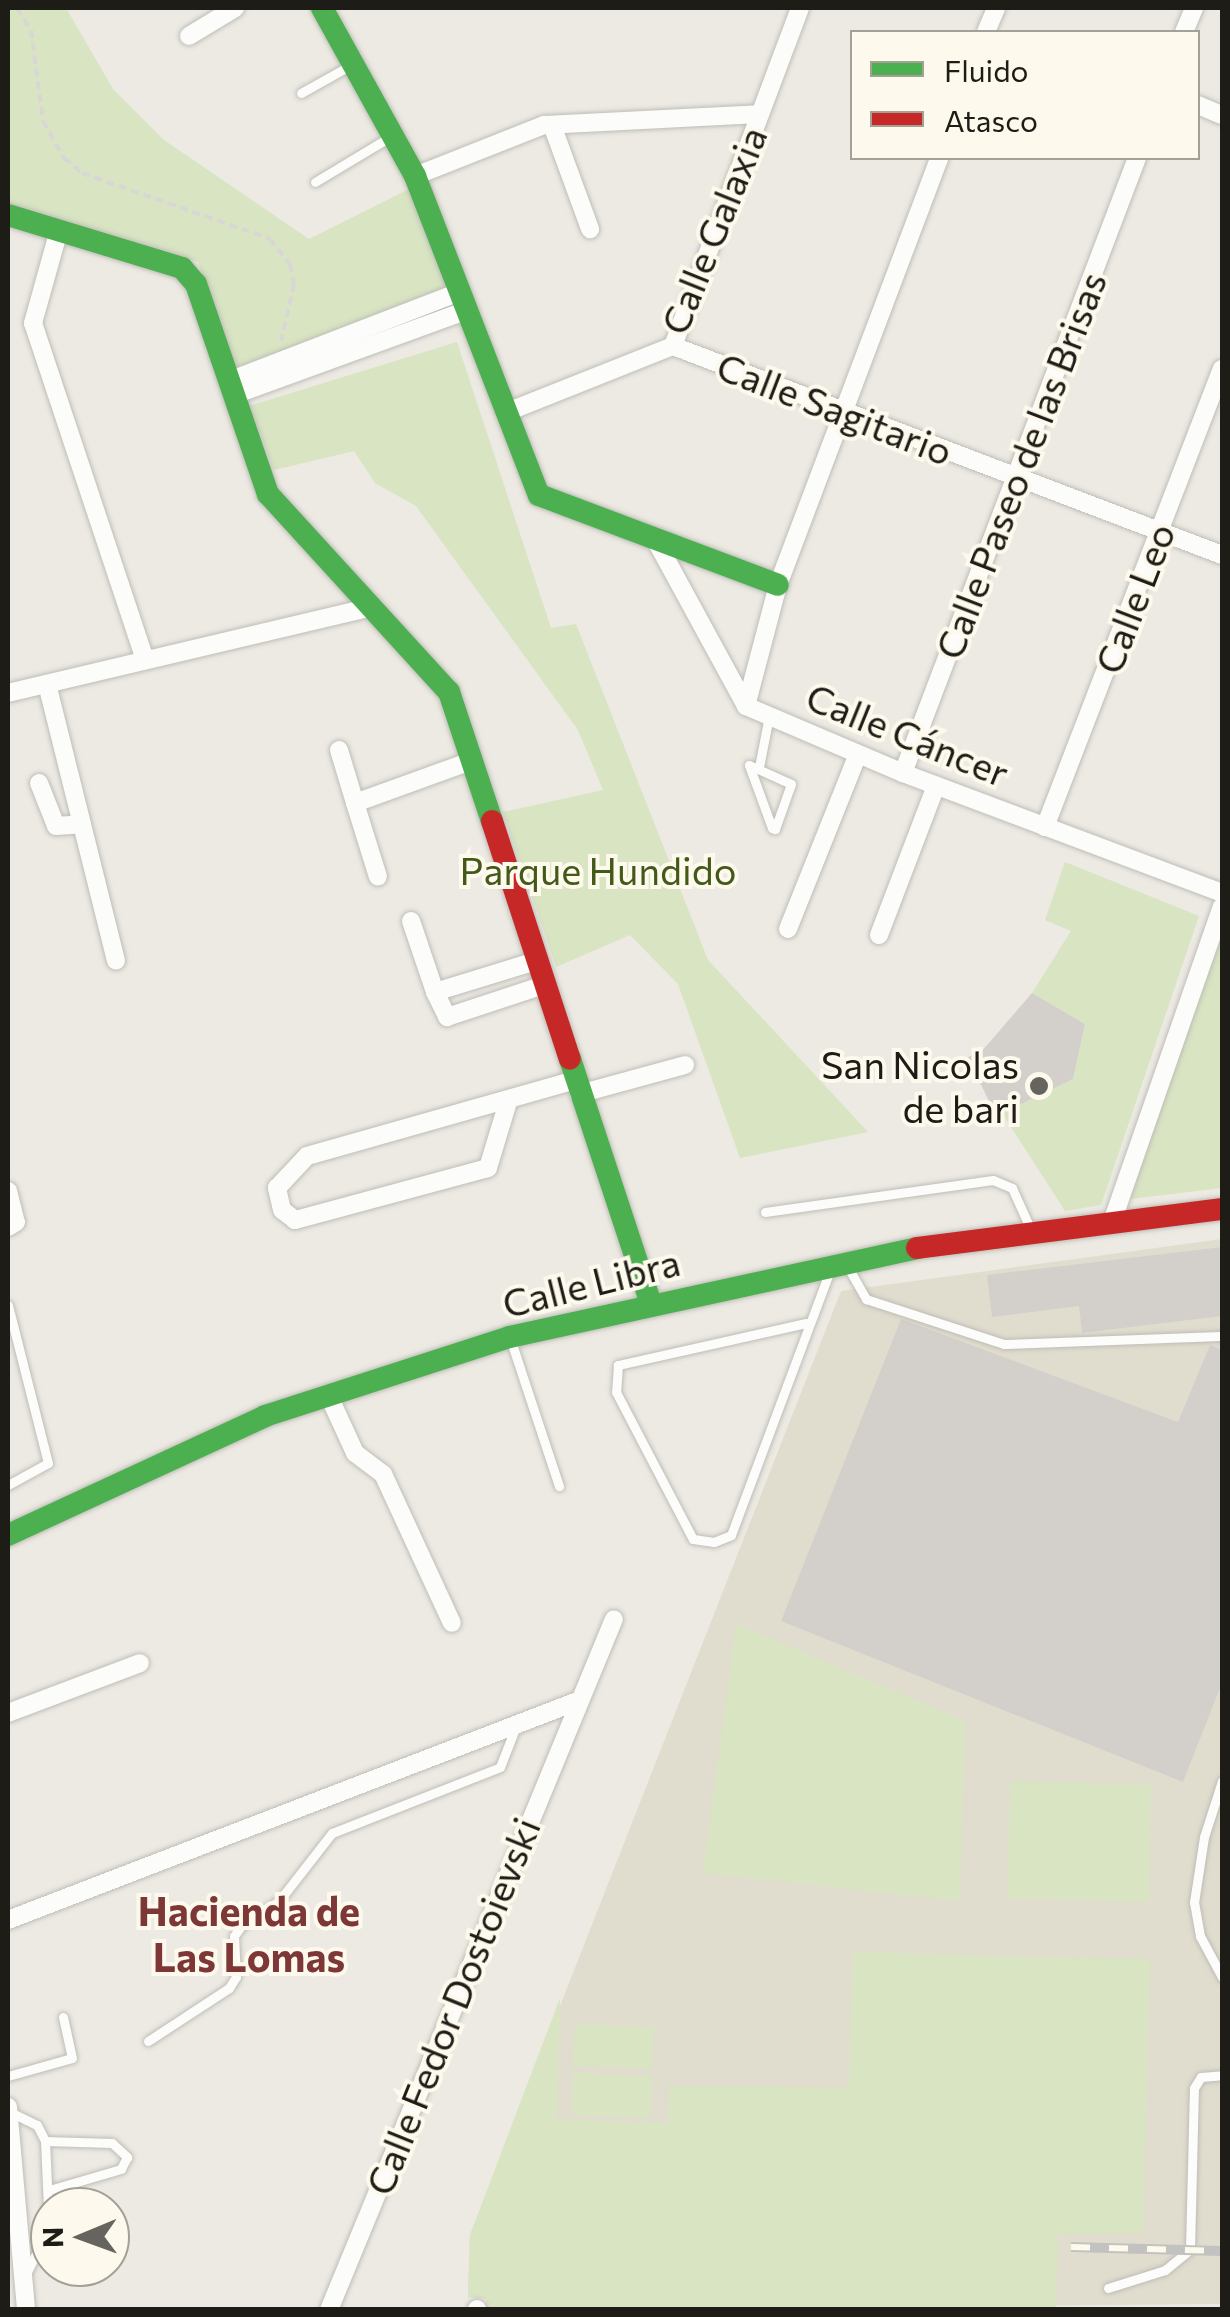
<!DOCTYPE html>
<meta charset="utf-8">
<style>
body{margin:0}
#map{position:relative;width:1230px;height:2317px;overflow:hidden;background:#eceae2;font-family:Commissioner,sans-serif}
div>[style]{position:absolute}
.built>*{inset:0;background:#e1ddce}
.green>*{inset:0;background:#d8e4c2}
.building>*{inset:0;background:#d3d0cb}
.path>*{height:4px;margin-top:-2px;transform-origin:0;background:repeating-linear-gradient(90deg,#d8d7d5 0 8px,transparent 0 13px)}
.roads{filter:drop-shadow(0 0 2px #bebdb7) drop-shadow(0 0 2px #bebdb7)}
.lane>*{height:9px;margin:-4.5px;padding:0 4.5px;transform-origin:4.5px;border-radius:4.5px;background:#fcfcfb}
.street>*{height:18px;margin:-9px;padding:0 9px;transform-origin:9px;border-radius:9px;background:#fcfcfb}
.fast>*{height:22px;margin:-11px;padding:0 11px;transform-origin:11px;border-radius:11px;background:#4caf50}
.jam>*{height:22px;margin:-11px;padding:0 11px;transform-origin:11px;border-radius:11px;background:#c62828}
.rail>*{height:10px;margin-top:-5px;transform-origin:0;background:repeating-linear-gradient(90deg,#fdf9ec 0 19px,#c2c2c0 0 38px);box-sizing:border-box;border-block:2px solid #c2c2c0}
.dots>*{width:28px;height:28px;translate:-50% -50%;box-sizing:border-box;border:5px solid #fdf9ec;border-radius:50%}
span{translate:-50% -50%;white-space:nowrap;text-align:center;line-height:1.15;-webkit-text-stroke:8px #fdf9ec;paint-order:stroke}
.street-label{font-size:38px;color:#1d1c17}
.park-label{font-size:38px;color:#435919}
.poi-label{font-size:38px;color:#1d1c17}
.right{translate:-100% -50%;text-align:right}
.neighbourhood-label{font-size:40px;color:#7e3737;font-weight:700}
.frame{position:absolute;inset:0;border:10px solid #1d1c17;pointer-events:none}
.legend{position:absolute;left:850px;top:30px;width:350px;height:130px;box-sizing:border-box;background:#fdf9ec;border:2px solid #a3a197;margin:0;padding:12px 18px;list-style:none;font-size:30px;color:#1d1c17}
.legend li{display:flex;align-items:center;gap:20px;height:50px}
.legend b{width:50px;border:2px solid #a3a197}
.north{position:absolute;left:30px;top:2187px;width:100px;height:100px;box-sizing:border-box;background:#fdf9ec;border:2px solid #a3a197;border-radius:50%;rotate:269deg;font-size:28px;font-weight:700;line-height:40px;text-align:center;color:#1d1c17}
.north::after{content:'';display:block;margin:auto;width:35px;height:45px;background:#65645e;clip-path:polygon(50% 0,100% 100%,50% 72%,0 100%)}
</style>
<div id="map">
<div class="built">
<i style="clip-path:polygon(1222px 1239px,1222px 2304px,486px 2310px,486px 2299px,468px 2297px,470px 2235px,841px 1291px)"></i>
</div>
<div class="green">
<i style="clip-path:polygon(8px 8px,66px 8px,113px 89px,164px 140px,309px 239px,409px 189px,448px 287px,234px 369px,198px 262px,8px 206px)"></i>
<i style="clip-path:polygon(457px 342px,551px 628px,576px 624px,708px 960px,868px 1132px,740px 1158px,678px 984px,630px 935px,556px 967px,503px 812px,603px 790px,578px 730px,416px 506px,375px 483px,354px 451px,274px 470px,249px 406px)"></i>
<i style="clip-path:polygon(1065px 862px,1199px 916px,1101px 1205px,1065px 1211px,1002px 1113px,1073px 1079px,1085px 1024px,1032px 993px,1071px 931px,1045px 920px)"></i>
<i style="clip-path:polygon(1222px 930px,1222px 1188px,1130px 1199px)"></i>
<i style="clip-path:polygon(736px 1624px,965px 1721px,960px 1901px,703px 1873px)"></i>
<i style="clip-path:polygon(1010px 1781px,1151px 1784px,1149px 1902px,1008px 1899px)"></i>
<i style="clip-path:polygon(852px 1952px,1150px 1959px,1143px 2233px,1058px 2234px,1056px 2309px,486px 2310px,486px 2299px,468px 2297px,470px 2235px,560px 1998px,557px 2120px,668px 2123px,670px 2086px,849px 2087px)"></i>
<i style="clip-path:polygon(575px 2024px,654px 2027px,652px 2069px,573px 2066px)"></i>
<i style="clip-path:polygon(573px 2073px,653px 2076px,651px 2118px,572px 2115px)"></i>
</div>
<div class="building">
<i style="clip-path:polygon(1032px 993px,1085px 1024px,1073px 1079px,996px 1116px,968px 1057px,982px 1051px)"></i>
<i style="clip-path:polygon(1222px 1247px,1222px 1316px,1082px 1333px,1079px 1306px,992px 1317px,987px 1275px)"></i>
<i style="clip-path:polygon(901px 1319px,1178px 1422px,1210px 1345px,1222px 1350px,1222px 1683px,1183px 1782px,781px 1621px)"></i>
</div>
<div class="path">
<i style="left:17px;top:8px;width:26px;rotate:58deg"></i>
<i style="left:31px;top:30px;width:92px;rotate:82.5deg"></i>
<i style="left:43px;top:121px;width:43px;rotate:60.4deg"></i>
<i style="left:64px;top:158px;width:23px;rotate:40deg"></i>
<i style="left:82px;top:173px;width:199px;rotate:19.3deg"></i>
<i style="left:270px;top:239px;width:32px;rotate:51deg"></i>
<i style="left:290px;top:264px;width:20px;rotate:79deg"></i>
<i style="left:294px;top:284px;width:58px;rotate:102.8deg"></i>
</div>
<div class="roads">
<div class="lane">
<i style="left:301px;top:93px;width:57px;rotate:-29.2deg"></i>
<i style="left:315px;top:182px;width:87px;rotate:-31deg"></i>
<i style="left:749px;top:765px;width:46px;rotate:24.3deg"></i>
<i style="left:791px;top:784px;width:48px;rotate:109.6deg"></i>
<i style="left:775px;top:829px;width:3px;rotate:-162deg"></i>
<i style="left:772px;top:828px;width:67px;rotate:-110.1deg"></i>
<i style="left:759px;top:767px;width:52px;rotate:-78.9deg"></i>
<i style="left:765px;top:1212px;width:230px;rotate:-8deg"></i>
<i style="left:993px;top:1180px;width:21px;rotate:23deg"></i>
<i style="left:1012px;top:1188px;width:46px;rotate:65.7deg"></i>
<i style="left:845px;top:1262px;width:43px;rotate:60.4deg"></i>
<i style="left:866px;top:1299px;width:145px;rotate:18.1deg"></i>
<i style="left:1004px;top:1344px;width:218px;rotate:-2.1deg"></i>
<i style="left:8px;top:1305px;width:163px;rotate:75.8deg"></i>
<i style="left:48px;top:1463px;width:46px;rotate:151.2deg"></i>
<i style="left:806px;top:1323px;width:193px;rotate:167.4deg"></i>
<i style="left:618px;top:1365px;width:27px;rotate:94deg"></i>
<i style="left:616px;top:1392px;width:166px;rotate:62.4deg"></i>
<i style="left:693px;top:1539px;width:21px;rotate:8deg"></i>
<i style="left:714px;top:1542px;width:18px;rotate:-22deg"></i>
<i style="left:731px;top:1535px;width:286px;rotate:-69.5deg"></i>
<i style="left:511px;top:1341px;width:153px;rotate:71.7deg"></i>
<i style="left:1222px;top:1781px;width:59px;rotate:107.8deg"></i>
<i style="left:1204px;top:1837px;width:66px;rotate:98.7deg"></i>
<i style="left:1194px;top:1902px;width:35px;rotate:80deg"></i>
<i style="left:1200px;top:1936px;width:47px;rotate:61.8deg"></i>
<i style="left:148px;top:2041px;width:97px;rotate:-33.2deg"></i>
<i style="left:229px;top:1988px;width:13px;rotate:-58deg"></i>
<i style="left:236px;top:1977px;width:41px;rotate:-92.8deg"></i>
<i style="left:234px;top:1936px;width:12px;rotate:-55deg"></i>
<i style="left:241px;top:1926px;width:45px;rotate:-33.3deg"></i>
<i style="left:279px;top:1901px;width:86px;rotate:-52.1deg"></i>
<i style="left:332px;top:1833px;width:180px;rotate:-21.4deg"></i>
<i style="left:500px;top:1767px;width:44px;rotate:-68.7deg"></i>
<i style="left:8px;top:2076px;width:66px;rotate:-15.7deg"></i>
<i style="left:72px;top:2058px;width:42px;rotate:-102.4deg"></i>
<i style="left:10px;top:2112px;width:30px;rotate:26deg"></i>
<i style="left:37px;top:2125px;width:18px;rotate:63deg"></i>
<i style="left:45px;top:2141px;width:87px;rotate:87.4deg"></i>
<i style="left:49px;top:2228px;width:49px;rotate:116.6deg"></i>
<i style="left:45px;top:2141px;width:67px;rotate:1.7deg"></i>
<i style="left:112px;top:2143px;width:21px;rotate:43deg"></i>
<i style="left:127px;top:2157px;width:13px;rotate:117deg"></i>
<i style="left:121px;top:2169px;width:75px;rotate:163.7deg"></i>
<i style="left:1108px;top:2288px;width:60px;rotate:-17.5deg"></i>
<i style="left:1165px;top:2270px;width:32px;rotate:-39deg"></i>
<i style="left:1190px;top:2250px;width:162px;rotate:-88.6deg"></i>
<i style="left:1194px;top:2088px;width:13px;rotate:-58deg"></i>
<i style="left:1201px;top:2077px;width:21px;rotate:-5deg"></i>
</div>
<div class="street">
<i style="left:986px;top:32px;width:26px;rotate:-67deg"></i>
<i style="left:1184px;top:32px;width:26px;rotate:-67deg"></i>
<i style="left:189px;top:36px;width:54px;rotate:-31.3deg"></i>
<i style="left:1198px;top:105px;width:26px;rotate:23deg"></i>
<i style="left:552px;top:125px;width:111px;rotate:69.9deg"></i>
<i style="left:415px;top:176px;width:139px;rotate:-21.6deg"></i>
<i style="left:544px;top:125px;width:216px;rotate:-2.9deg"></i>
<i style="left:59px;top:230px;width:97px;rotate:105.6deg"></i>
<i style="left:33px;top:323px;width:355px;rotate:71.6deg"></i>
<i style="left:673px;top:346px;width:587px;rotate:20.84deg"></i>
<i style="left:229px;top:381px;width:248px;rotate:-21.1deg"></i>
<i style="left:234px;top:395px;width:248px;rotate:-20deg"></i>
<i style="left:507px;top:412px;width:179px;rotate:-21.7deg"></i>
<i style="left:673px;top:346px;width:361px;rotate:-69.4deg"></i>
<i style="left:655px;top:539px;width:190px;rotate:61.4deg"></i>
<i style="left:746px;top:706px;width:171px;rotate:23.1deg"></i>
<i style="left:903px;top:773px;width:341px;rotate:20.6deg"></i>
<i style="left:47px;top:684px;width:285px;rotate:76deg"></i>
<i style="left:8px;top:693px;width:373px;rotate:-13.3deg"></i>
<i style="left:746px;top:706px;width:125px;rotate:-75.2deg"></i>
<i style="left:778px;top:585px;width:456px;rotate:-69.3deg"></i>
<i style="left:339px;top:750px;width:55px;rotate:73.2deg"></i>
<i style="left:355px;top:803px;width:123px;rotate:-19.9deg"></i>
<i style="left:903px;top:773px;width:658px;rotate:-69.17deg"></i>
<i style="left:39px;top:783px;width:46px;rotate:68.4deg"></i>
<i style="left:56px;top:826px;width:26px;rotate:-4deg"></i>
<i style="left:355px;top:803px;width:77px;rotate:72.7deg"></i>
<i style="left:1045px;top:827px;width:491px;rotate:-68.9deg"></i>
<i style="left:411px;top:921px;width:75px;rotate:71.3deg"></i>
<i style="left:435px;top:992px;width:106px;rotate:-17.1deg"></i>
<i style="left:788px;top:929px;width:188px;rotate:-68.2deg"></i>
<i style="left:879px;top:935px;width:160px;rotate:-69.1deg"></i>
<i style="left:435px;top:992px;width:28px;rotate:64deg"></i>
<i style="left:447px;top:1017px;width:102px;rotate:-18.3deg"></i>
<i style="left:579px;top:1094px;width:110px;rotate:-15.3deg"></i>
<i style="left:508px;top:1102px;width:69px;rotate:106.9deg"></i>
<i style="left:488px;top:1168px;width:200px;rotate:164.9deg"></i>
<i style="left:295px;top:1220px;width:16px;rotate:-142deg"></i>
<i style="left:282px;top:1210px;width:23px;rotate:-103deg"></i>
<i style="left:277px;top:1188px;width:44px;rotate:-46.8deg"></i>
<i style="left:307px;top:1156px;width:279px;rotate:-15.8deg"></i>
<i style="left:8px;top:1191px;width:32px;rotate:76deg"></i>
<i style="left:16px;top:1222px;width:9px;rotate:148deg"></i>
<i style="left:1112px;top:1222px;width:334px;rotate:-70.8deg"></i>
<i style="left:328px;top:1394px;width:65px;rotate:65.4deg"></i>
<i style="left:355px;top:1453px;width:35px;rotate:37deg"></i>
<i style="left:383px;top:1474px;width:164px;rotate:65.2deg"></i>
<i style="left:8px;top:1713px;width:141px;rotate:-20.7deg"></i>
<i style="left:8px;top:1920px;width:607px;rotate:-21.03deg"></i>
<i style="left:8px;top:2107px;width:204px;rotate:84.9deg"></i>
<i style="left:329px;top:2310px;width:747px;rotate:-67.59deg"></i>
<i style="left:477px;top:2310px;width:1px;rotate:-90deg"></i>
</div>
<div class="fast">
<i style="left:322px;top:8px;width:192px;rotate:61deg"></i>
<i style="left:415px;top:176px;width:342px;rotate:68.8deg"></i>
<i style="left:539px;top:495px;width:255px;rotate:20.6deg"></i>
<i style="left:8px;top:215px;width:182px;rotate:16.9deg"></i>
<i style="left:182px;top:268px;width:21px;rotate:49deg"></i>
<i style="left:196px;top:284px;width:222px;rotate:71.1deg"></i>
<i style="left:268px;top:494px;width:268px;rotate:47.6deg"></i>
<i style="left:449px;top:692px;width:136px;rotate:71.6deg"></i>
<i style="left:570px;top:1059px;width:258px;rotate:71.7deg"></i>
<i style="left:8px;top:1535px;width:283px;rotate:-24.8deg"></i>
<i style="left:265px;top:1416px;width:257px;rotate:-17.9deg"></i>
<i style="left:510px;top:1337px;width:417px;rotate:-12.3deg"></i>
</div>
<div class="jam">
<i style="left:492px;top:821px;width:250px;rotate:71.9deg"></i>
<i style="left:917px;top:1248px;width:307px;rotate:-7.3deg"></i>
</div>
</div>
<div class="rail">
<i style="left:1071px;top:2247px;width:151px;rotate:1.5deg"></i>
</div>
<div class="dots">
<i style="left:1039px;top:1086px;background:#65645e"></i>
</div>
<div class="street-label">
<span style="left:713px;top:230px;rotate:-68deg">Calle Galaxia</span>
<span style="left:835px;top:408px;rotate:21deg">Calle Sagitario</span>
<span style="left:1020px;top:465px;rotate:-69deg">Calle Paseo de las Brisas</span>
<span style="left:1134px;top:598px;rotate:-69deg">Calle Leo</span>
<span style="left:908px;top:734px;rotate:22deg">Calle Cáncer</span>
<span style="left:591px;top:1282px;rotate:-14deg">Calle Libra</span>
<span style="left:452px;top:2006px;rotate:-68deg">Calle Fedor Dostoievski</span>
</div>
<div class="park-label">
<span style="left:598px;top:870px">Parque Hundido</span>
</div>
<div class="poi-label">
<span class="right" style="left:1019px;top:1086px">San Nicolas<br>de bari</span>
</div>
<div class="neighbourhood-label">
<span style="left:249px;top:1933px">Hacienda de<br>Las Lomas</span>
</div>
<div class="frame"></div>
<ul class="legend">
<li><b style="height:12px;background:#4caf50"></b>Fluido</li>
<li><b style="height:12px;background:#c62828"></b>Atasco</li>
</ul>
<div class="north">N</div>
</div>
